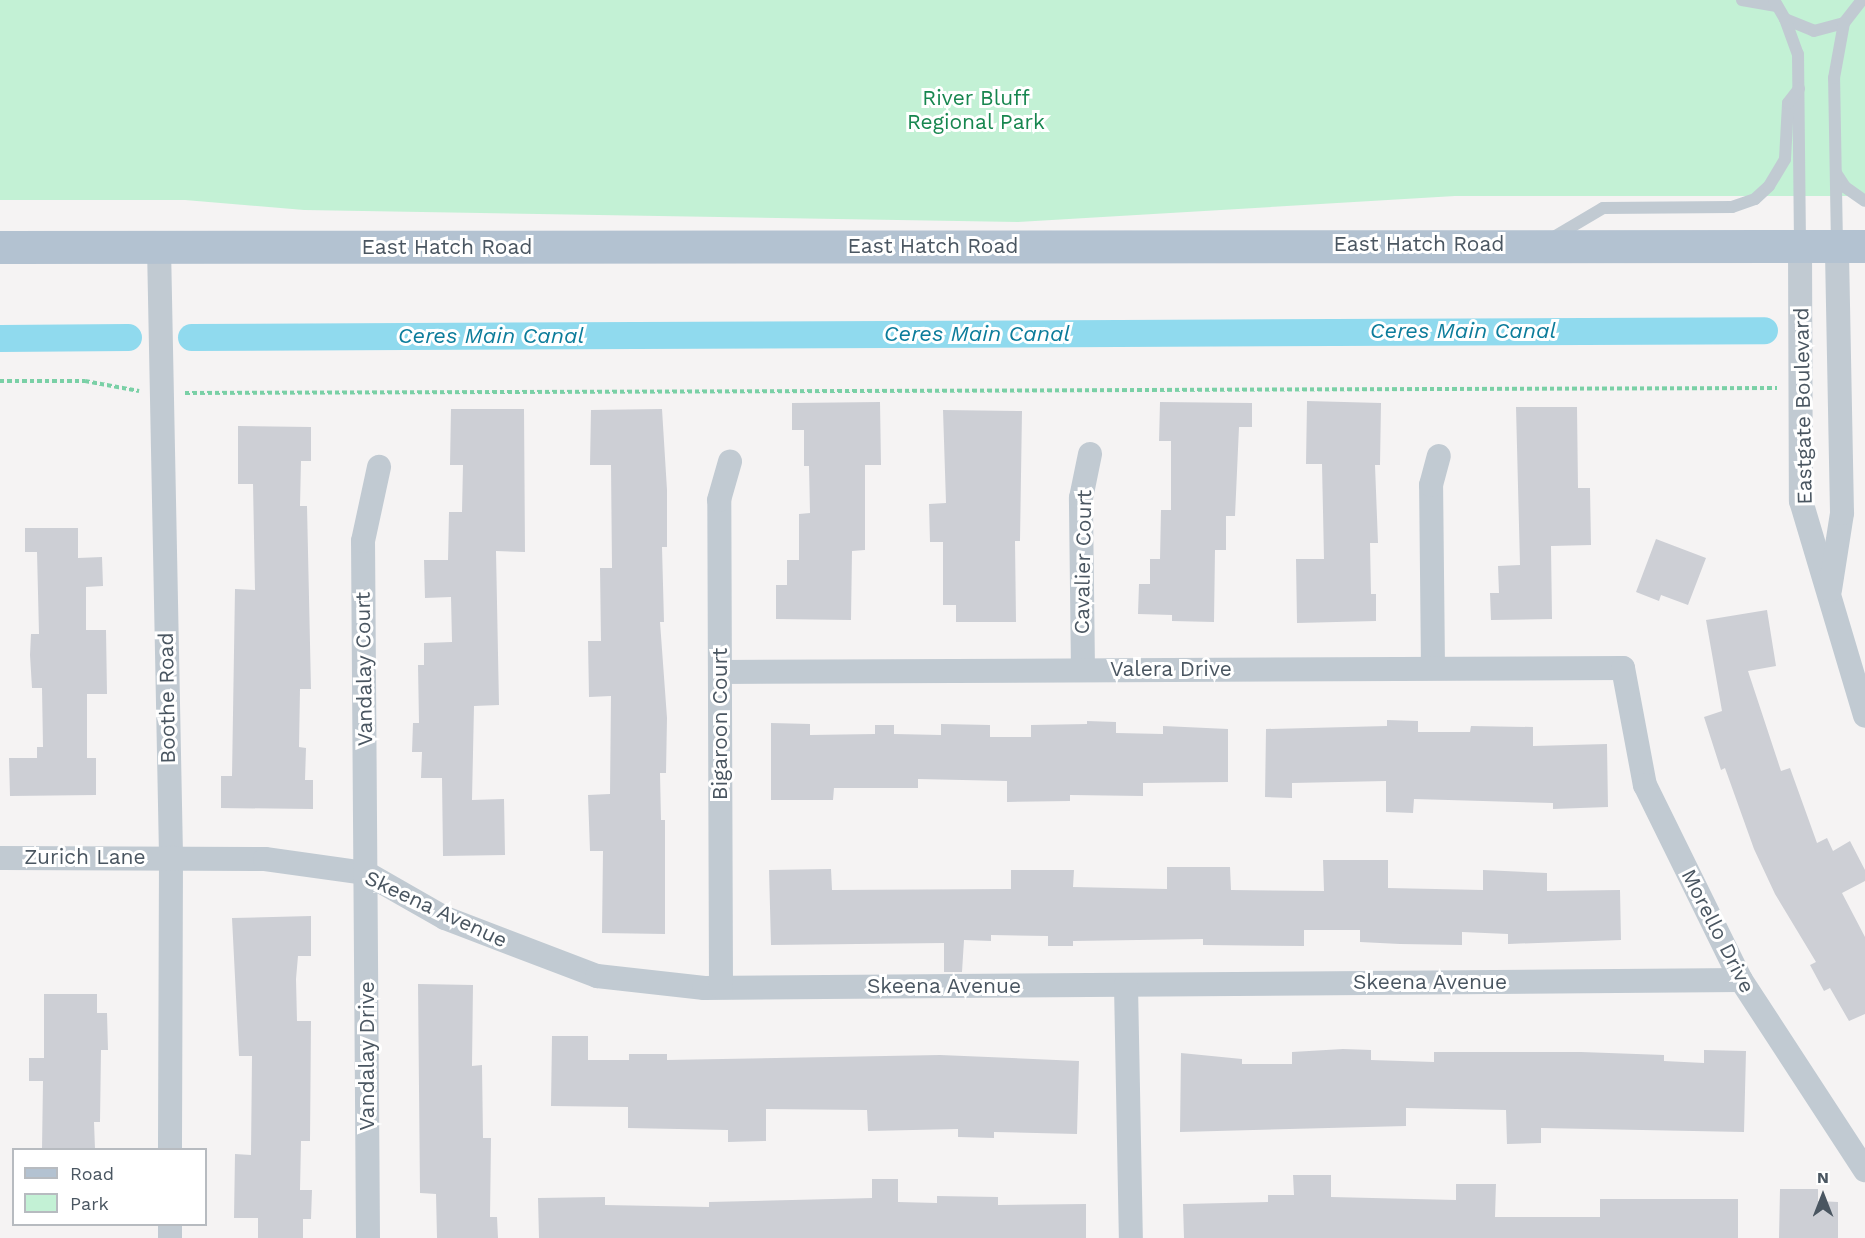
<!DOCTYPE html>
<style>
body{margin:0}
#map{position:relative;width:1865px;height:1238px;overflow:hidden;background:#f5f3f3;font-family:"Work Sans",sans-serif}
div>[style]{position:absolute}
.green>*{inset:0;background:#c3f1d5}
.canal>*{height:27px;margin:-13.5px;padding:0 13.5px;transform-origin:13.5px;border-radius:13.5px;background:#90daee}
.building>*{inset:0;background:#cdcfd5}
.path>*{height:4px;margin-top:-2px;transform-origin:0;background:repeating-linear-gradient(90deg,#7ad0a6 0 4.5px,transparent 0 7.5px)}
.lane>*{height:12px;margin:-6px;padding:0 6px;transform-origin:6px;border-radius:6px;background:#c1cad2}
.street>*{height:24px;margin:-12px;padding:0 12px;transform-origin:12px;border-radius:12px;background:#c1cad2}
.primary>*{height:33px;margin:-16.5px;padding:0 16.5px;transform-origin:16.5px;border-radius:16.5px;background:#b3c2d1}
span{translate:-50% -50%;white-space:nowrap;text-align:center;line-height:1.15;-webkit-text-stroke:6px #fff;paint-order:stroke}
.park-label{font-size:21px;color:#17864f}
.street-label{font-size:21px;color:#4a5661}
.water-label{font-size:22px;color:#0c7c9b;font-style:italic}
.legend{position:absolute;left:12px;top:1148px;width:195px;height:78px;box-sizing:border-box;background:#fff;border:2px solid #b7bbc0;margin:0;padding:8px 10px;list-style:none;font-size:18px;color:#4a5661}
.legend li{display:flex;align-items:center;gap:12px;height:30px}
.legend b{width:30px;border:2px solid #b7bbc0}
.north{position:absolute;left:1793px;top:1166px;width:60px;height:60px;-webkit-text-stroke:4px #fff;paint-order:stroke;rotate:0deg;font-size:16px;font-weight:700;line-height:24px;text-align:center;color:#4a5661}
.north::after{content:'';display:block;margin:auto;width:21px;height:27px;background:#4a5661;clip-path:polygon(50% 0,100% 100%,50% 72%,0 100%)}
</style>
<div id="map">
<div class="green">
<i style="clip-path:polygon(0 0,1865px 0,1865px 196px,1455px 196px,1018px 222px,304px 210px,185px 200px,0 200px)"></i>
</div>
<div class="canal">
<i style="left:191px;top:337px;width:1573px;rotate:-0.25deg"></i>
<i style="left:0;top:338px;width:128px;rotate:-0.4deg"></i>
</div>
<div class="building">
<i style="clip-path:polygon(1307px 401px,1381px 403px,1380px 465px,1375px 465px,1378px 543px,1370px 543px,1371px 594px,1376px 594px,1376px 621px,1297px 623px,1296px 559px,1324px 559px,1322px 464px,1306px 464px)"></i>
<i style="clip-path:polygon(880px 402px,881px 465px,865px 465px,865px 550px,852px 551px,851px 620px,776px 619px,776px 585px,787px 585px,787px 560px,799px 560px,799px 514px,810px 513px,809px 466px,804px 466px,804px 430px,792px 430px,792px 403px)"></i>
<i style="clip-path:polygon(1160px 402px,1252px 403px,1252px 427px,1239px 427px,1235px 516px,1226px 516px,1226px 550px,1215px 550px,1214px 622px,1172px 621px,1172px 615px,1138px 614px,1139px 584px,1150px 584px,1150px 559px,1160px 559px,1161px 510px,1171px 510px,1171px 441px,1159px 441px)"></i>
<i style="clip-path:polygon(1516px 407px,1577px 407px,1578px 488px,1590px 488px,1591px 545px,1551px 546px,1552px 619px,1491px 620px,1490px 593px,1499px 593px,1498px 566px,1520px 565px)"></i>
<i style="clip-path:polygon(451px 409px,524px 409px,525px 552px,496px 551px,499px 705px,474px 706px,472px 800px,504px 799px,505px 855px,443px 856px,442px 778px,421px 778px,422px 752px,412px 752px,413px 723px,419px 723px,418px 665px,424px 665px,424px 643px,452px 642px,451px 597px,425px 598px,424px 560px,448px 560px,449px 512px,462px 512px,463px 465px,450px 465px)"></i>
<i style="clip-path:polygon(662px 409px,667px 490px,667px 547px,662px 547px,664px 622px,660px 622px,667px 718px,666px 773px,660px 773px,661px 820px,665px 820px,665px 934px,602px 933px,603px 851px,590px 851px,588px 795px,610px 794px,611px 696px,589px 697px,588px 641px,601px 641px,600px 568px,612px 568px,611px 465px,590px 465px,591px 410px)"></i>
<i style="clip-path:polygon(943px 410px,1022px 411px,1020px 541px,1015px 541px,1016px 622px,956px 622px,956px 605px,943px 605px,943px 542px,930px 542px,929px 504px,946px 503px)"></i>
<i style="clip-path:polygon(238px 426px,311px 427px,311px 461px,301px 461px,300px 506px,307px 506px,311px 689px,300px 689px,299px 747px,306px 748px,305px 780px,313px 780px,313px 809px,221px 808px,221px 776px,232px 776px,235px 589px,255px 590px,253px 484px,238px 484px)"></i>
<i style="clip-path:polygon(25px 528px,78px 528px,78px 558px,102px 557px,103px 586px,86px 587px,86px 630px,106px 630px,107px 694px,87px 694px,87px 758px,96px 758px,96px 795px,10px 796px,9px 758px,37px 758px,37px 747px,43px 747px,42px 688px,32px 688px,30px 655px,31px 634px,39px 634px,37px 552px,25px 552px)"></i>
<i style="clip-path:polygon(1656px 539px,1706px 558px,1688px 605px,1661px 595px,1659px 601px,1636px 592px)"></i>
<i style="clip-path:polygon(1767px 610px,1776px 666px,1748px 671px,1781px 771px,1790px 768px,1817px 843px,1827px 838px,1833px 851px,1850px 841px,1865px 870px,1865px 881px,1842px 893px,1865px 937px,1865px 1014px,1849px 1021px,1830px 988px,1824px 991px,1810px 965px,1816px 962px,1775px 894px,1754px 849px,1725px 768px,1721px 770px,1704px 717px,1722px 711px,1706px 620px)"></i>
<i style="clip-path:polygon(1387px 720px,1418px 721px,1418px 732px,1470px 732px,1471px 726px,1533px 727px,1533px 746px,1607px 744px,1608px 807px,1553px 809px,1553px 803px,1414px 799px,1413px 813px,1386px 812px,1386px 781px,1292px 783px,1292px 798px,1265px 797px,1266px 729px,1387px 726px)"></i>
<i style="clip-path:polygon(1087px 721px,1116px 722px,1116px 733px,1163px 734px,1163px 726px,1228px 729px,1228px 782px,1143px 783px,1143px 796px,1070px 795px,1070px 801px,1007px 802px,1007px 781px,918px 779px,918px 788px,834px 788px,833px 800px,771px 800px,771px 723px,810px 724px,810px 735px,875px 734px,875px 725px,894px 725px,894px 734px,941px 735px,941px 724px,990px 725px,990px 737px,1031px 737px,1031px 725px,1087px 724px)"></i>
<i style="clip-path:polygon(1323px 860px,1388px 860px,1388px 888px,1483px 890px,1483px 870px,1547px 873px,1547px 891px,1620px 890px,1621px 940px,1508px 944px,1508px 934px,1462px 932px,1462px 945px,1400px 944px,1360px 942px,1360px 930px,1304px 930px,1304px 946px,1203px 945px,1203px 939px,1073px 941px,1073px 946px,1048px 946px,1048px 936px,991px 935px,991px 941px,964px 940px,962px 972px,944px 972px,944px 943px,771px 945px,769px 870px,831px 869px,832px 890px,1011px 889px,1011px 870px,1074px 870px,1073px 887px,1167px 889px,1167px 867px,1230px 867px,1231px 890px,1324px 891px)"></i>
<i style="clip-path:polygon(311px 916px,311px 956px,298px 956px,296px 979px,297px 1021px,311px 1021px,310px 1141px,301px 1141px,300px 1190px,312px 1190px,311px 1219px,303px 1219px,303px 1238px,258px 1238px,258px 1218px,234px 1218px,235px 1154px,251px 1155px,252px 1056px,239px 1056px,232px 918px)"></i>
<i style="clip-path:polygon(418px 984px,473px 985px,472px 1066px,482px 1065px,483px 1138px,491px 1138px,490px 1217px,497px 1217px,498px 1238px,437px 1238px,436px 1194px,420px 1193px)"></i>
<i style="clip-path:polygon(44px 994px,97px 994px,97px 1013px,107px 1013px,108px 1050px,101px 1050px,100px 1122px,94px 1122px,95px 1149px,42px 1149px,43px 1081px,29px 1081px,29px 1058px,44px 1058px)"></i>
<i style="clip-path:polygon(552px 1036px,588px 1036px,588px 1060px,629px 1060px,629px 1054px,667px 1054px,667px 1060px,940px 1055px,1079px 1061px,1077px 1134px,994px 1132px,994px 1138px,958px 1137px,958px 1129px,868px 1131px,867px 1110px,766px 1109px,766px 1141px,728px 1142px,728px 1130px,628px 1128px,628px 1107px,551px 1106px)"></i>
<i style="clip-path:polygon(1343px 1049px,1371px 1050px,1371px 1060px,1434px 1062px,1434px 1052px,1581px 1052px,1664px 1055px,1664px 1061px,1704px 1063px,1704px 1050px,1746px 1051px,1744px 1132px,1541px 1128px,1541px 1143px,1507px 1144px,1506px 1110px,1406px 1108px,1406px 1126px,1180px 1132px,1181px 1053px,1242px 1059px,1242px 1064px,1292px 1064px,1292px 1052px)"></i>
<i style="clip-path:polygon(1293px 1175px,1331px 1175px,1331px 1197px,1456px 1200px,1456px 1184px,1496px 1184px,1495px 1217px,1600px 1217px,1600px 1199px,1738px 1199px,1738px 1238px,1184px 1238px,1183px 1204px,1268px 1202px,1268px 1195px,1294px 1195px)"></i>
<i style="clip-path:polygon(872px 1179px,898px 1179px,898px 1202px,937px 1203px,937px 1196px,998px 1197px,998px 1205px,1086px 1204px,1086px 1238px,539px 1238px,538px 1198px,605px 1197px,605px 1205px,709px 1207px,709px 1202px,872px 1198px)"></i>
<i style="clip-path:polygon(1780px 1189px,1818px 1189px,1818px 1201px,1838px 1202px,1838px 1238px,1779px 1238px)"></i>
</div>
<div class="path">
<i style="left:0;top:381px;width:85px"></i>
<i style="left:85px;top:381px;width:55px;rotate:10.5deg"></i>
<i style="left:185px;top:393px;width:1592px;rotate:-0.18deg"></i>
</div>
<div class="lane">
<i style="left:1742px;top:0;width:35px;rotate:10deg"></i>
<i style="left:1774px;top:0;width:22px;rotate:60deg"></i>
<i style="left:1785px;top:19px;width:31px;rotate:22deg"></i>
<i style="left:1814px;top:31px;width:31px;rotate:-15deg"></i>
<i style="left:1844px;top:23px;width:29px;rotate:-52deg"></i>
<i style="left:1785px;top:19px;width:37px;rotate:70deg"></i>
<i style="left:1798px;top:54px;width:191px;rotate:89.4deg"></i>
<i style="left:1836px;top:173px;width:17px;rotate:57deg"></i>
<i style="left:1845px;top:187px;width:24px;rotate:35deg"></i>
<i style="left:1554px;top:237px;width:57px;rotate:-30.6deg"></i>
<i style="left:1603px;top:208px;width:129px;rotate:-0.4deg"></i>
<i style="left:1732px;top:207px;width:24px;rotate:-19deg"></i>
<i style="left:1755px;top:199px;width:19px;rotate:-43deg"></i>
<i style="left:1769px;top:186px;width:31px;rotate:-59deg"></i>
<i style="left:1785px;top:159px;width:56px;rotate:-86.9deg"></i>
<i style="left:1788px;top:103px;width:18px;rotate:-52deg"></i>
<i style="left:1837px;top:245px;width:167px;rotate:-91deg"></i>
<i style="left:1834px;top:78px;width:56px;rotate:-79.7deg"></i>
</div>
<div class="street">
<i style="left:159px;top:247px;width:610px;rotate:88.87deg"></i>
<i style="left:171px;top:857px;width:293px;rotate:90.2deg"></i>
<i style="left:1800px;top:247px;width:254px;rotate:89.8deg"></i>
<i style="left:1801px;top:501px;width:224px;rotate:73.4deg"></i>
<i style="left:1830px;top:590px;width:78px;rotate:-81.1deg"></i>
<i style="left:1842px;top:513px;width:267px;rotate:-91.1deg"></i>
<i style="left:1433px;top:668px;width:183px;rotate:-90.6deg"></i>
<i style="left:1431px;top:485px;width:30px;rotate:-75deg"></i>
<i style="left:1083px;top:670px;width:172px;rotate:-90.7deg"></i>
<i style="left:1081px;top:498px;width:45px;rotate:-78.4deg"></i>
<i style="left:720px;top:672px;width:903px;rotate:-0.25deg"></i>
<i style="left:1623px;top:668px;width:119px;rotate:79.4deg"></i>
<i style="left:1645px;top:785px;width:217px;rotate:63.8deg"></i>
<i style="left:1741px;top:980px;width:227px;rotate:56.9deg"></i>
<i style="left:0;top:858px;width:265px;rotate:0.2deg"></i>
<i style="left:265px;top:859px;width:102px;rotate:7.9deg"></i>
<i style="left:366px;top:873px;width:91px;rotate:29.7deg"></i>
<i style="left:445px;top:918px;width:163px;rotate:20.9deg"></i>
<i style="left:597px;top:976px;width:108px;rotate:6.4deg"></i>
<i style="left:704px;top:988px;width:1037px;rotate:-0.44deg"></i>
<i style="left:1126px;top:985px;width:253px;rotate:88.9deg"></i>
<i style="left:721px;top:987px;width:487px;rotate:-90.2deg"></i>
<i style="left:719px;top:500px;width:40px;rotate:-74deg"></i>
<i style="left:170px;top:1238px;width:14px;rotate:-90deg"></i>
<i style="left:368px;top:1238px;width:697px;rotate:-90.41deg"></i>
<i style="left:363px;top:541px;width:76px;rotate:-77.8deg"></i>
</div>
<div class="primary">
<i style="left:0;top:247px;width:1865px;rotate:-0.03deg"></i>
</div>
<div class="park-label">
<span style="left:976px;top:110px">River Bluff<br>Regional Park</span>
</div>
<div class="street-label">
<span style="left:1419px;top:244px">East Hatch Road</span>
<span style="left:933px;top:246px">East Hatch Road</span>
<span style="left:447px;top:247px">East Hatch Road</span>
<span style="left:1803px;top:406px;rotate:-91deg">Eastgate Boulevard</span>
<span style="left:1083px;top:562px;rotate:-89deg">Cavalier Court</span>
<span style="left:364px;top:669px;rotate:-91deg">Vandalay Court</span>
<span style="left:1171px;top:669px">Valera Drive</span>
<span style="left:167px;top:698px;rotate:-91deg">Boothe Road</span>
<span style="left:720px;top:724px;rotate:-90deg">Bigaroon Court</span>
<span style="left:85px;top:857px">Zurich Lane</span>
<span style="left:436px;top:909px;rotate:25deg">Skeena Avenue</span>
<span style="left:1718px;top:931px;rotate:63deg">Morello Drive</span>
<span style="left:1430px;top:982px">Skeena Avenue</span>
<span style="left:944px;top:986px">Skeena Avenue</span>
<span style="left:367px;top:1056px;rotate:-90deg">Vandalay Drive</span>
</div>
<div class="water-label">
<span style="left:1463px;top:331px">Ceres Main Canal</span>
<span style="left:977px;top:334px">Ceres Main Canal</span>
<span style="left:491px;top:336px">Ceres Main Canal</span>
</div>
<ul class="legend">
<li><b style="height:8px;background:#b3c2d1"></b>Road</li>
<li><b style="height:16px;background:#c3f1d5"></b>Park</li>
</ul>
<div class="north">N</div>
</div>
